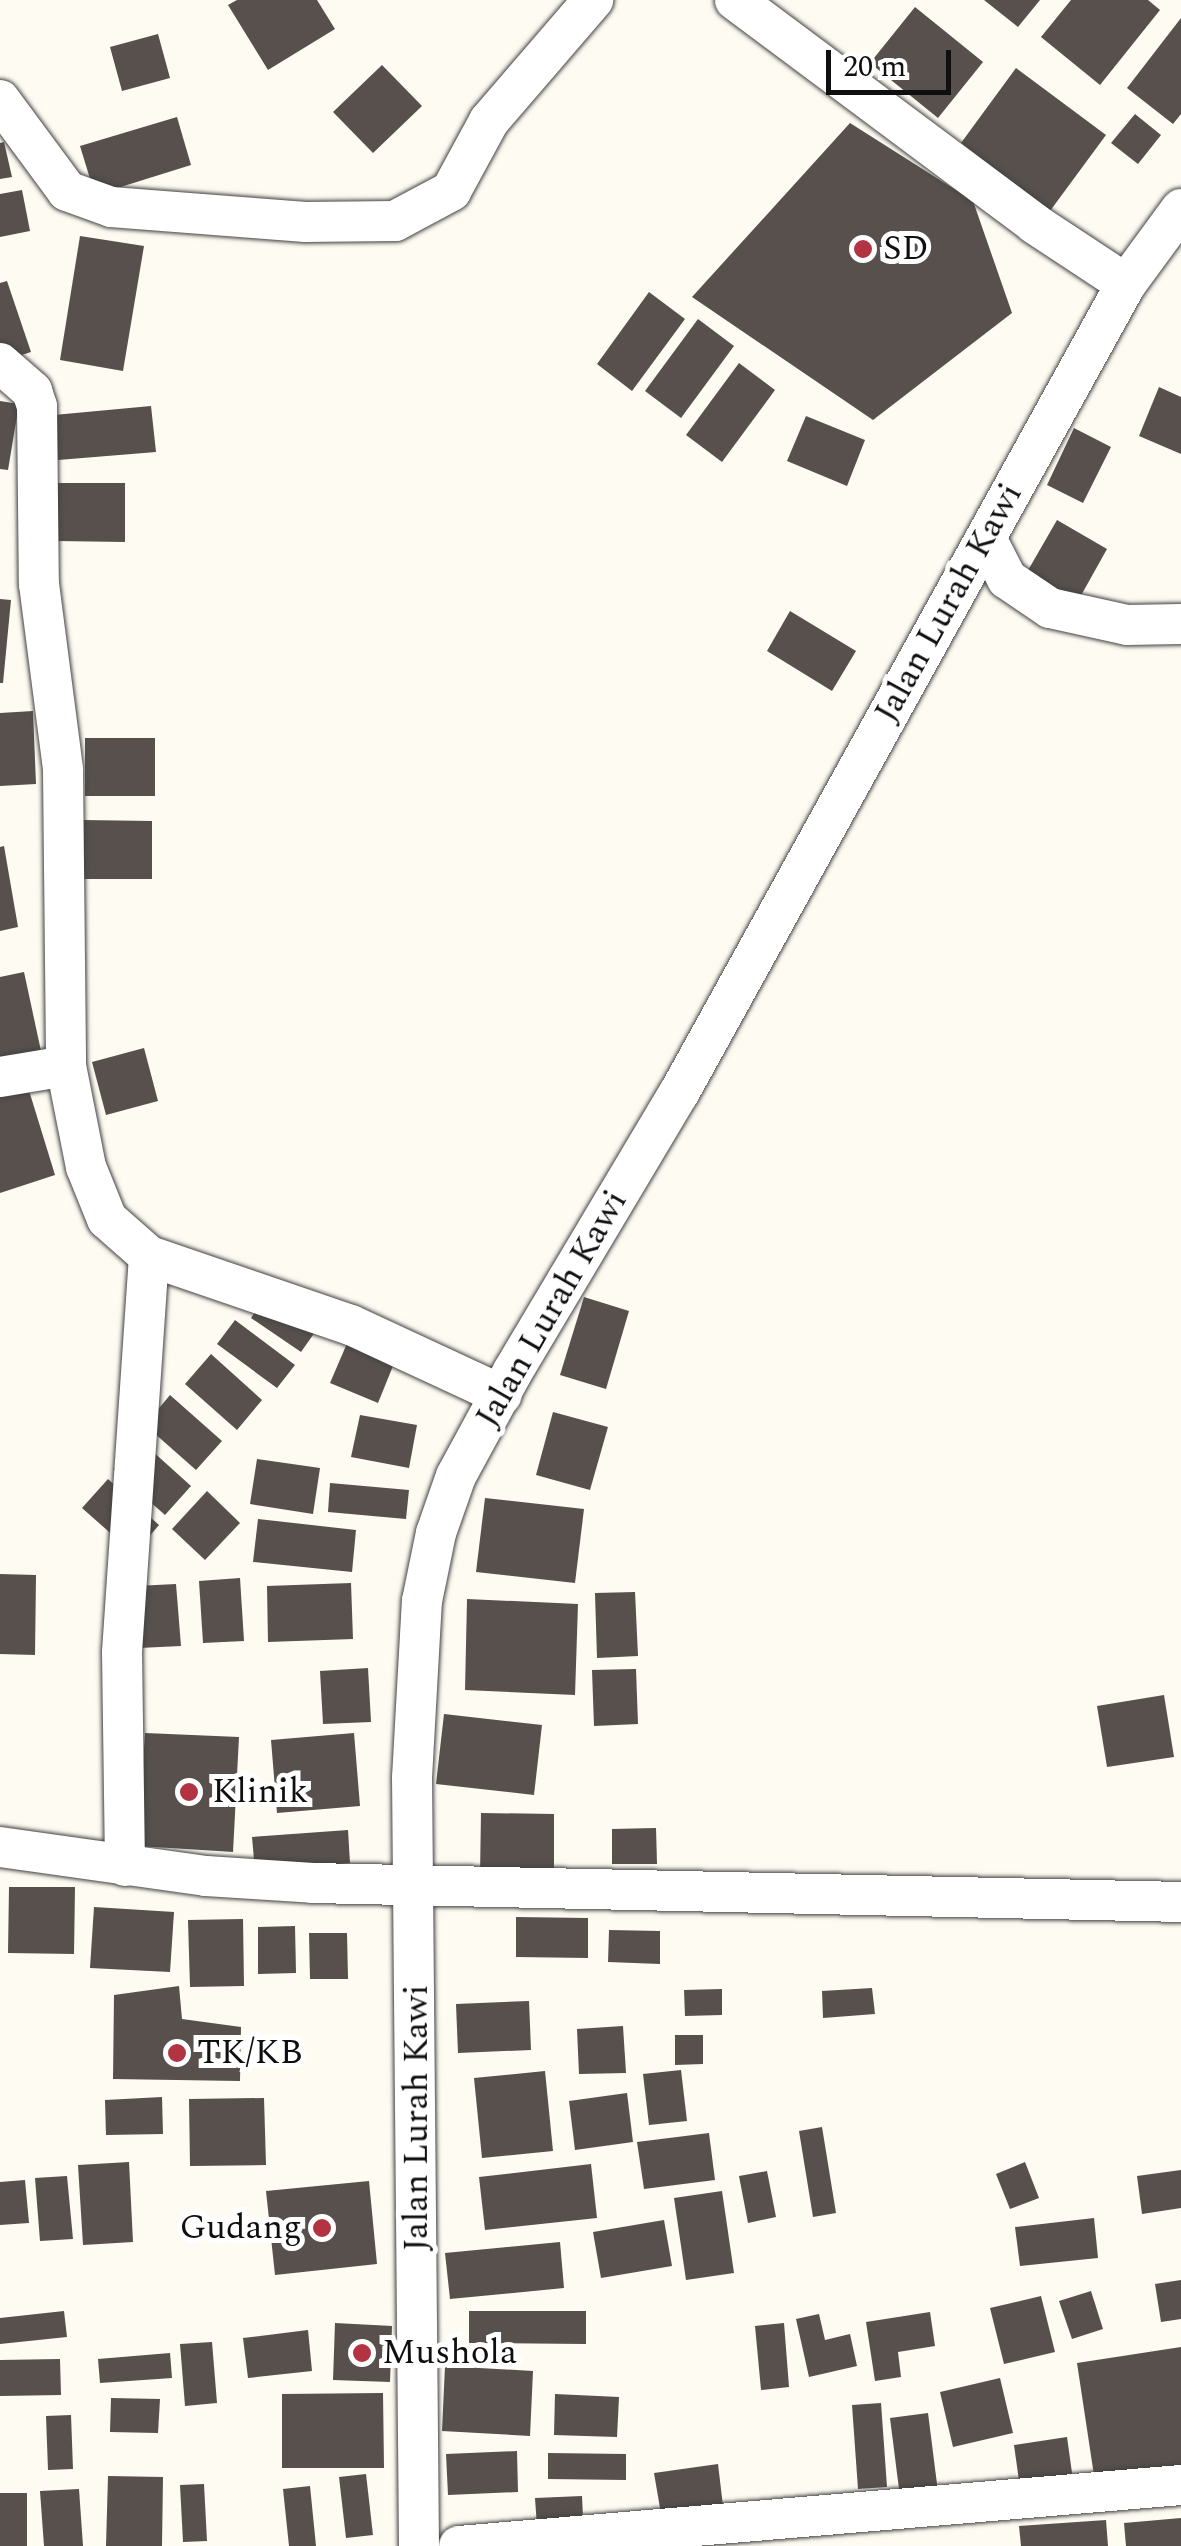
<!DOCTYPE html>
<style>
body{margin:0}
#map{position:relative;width:1181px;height:2546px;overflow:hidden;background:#fefbf2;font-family:Spectral,serif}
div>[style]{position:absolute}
.building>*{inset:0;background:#57504c}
.roads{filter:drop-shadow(0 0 2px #424242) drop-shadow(0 0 2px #424242)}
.minor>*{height:40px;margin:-20px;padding:0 20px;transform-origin:20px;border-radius:20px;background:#fff}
.dots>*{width:28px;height:28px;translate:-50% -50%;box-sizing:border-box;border:5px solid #fff;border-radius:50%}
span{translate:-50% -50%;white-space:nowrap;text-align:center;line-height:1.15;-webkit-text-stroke:10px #fff;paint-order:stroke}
.poi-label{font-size:35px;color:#0f0f0f}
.left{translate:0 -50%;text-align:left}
.right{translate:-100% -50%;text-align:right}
.street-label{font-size:35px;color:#0f0f0f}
.scale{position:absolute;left:826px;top:50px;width:125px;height:45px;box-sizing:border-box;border:5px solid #0f0f0f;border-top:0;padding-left:12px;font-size:30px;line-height:35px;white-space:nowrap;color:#0f0f0f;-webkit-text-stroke:8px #fff;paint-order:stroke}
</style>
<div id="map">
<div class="building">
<i style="clip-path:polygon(237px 0,317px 0,335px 29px,268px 70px,228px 5px)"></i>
<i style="clip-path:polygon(984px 0,1040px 0,1018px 27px)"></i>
<i style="clip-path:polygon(1071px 0,1148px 0,1160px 10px,1100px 85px,1041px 37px)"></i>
<i style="clip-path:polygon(915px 7px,983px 62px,938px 118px,870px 63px)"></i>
<i style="clip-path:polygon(1181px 18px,1181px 114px,1173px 124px,1127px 88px)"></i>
<i style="clip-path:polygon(158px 34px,170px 78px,122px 91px,110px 47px)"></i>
<i style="clip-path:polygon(382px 65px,422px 106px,373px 153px,333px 112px)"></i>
<i style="clip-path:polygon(1016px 68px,1106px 135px,1050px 211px,961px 143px)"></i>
<i style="clip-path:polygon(1135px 114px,1161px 135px,1138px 164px,1111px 143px)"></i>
<i style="clip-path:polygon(177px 117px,191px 165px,95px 195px,80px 146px)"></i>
<i style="clip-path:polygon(850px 123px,973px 201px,1012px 313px,873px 420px,692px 297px)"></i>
<i style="clip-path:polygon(4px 142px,12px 177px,0 179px,0 143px)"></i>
<i style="clip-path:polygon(22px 190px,30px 231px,0 237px,0 194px)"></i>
<i style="clip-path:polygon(80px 236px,144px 246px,123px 371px,60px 360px)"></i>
<i style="clip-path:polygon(7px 281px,31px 352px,0 362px,0 283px)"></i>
<i style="clip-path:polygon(649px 292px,685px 319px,632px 391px,597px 364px)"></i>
<i style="clip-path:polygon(698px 319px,734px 346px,681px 418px,645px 391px)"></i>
<i style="clip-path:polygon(739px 363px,775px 390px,722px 462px,686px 435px)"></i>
<i style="clip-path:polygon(1159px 387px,1181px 397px,1181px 454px,1139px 436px)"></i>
<i style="clip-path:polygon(0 401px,19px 404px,8px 470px,0 469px)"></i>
<i style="clip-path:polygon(151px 406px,156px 452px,58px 460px,54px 415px)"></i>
<i style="clip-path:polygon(806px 416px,865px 440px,847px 486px,787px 461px)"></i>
<i style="clip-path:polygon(1074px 428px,1111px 447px,1083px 503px,1047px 485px)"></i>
<i style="clip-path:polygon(56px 483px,125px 483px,125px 542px,56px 541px)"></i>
<i style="clip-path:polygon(1057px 520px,1107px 549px,1074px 608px,1023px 579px)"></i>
<i style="clip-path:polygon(0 599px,11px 600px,3px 683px,0 683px)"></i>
<i style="clip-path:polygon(790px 611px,856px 651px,832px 691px,767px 651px)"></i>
<i style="clip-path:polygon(33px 711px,36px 784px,0 786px,0 713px)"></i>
<i style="clip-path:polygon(85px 738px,155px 738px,155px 796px,85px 796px)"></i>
<i style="clip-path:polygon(83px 820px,152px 821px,152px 879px,82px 879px)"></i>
<i style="clip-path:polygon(4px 846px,18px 927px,0 931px,0 847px)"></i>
<i style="clip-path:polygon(24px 972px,41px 1051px,0 1060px,0 977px)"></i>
<i style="clip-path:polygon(144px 1048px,158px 1101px,106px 1115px,92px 1062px)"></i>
<i style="clip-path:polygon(27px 1084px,55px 1175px,0 1193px,0 1092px)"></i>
<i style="clip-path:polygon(269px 1291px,320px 1325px,301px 1352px,251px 1318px)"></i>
<i style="clip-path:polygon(584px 1297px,629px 1311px,606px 1389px,560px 1375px)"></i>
<i style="clip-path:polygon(235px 1320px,295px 1365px,277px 1388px,217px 1344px)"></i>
<i style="clip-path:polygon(348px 1341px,395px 1361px,378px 1403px,330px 1383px)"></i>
<i style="clip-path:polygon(211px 1354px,262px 1400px,237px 1430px,185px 1384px)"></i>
<i style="clip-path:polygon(170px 1395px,222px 1441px,196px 1470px,145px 1425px)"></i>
<i style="clip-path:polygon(553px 1412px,608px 1427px,590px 1490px,536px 1475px)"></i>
<i style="clip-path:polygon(360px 1415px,417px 1425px,409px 1468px,351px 1457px)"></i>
<i style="clip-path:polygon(140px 1440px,191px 1486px,165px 1515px,113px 1469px)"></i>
<i style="clip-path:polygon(257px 1459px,320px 1468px,313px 1514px,250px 1504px)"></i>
<i style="clip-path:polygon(108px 1479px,159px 1525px,134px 1554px,82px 1508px)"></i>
<i style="clip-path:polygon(330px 1483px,409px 1490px,406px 1519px,328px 1512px)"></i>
<i style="clip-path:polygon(207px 1491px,240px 1523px,205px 1560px,172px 1529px)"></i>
<i style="clip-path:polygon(485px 1498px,584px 1509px,575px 1583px,476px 1572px)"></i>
<i style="clip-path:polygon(258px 1519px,356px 1530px,352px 1572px,253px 1562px)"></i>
<i style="clip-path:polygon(0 1574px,36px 1575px,35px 1655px,0 1654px)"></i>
<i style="clip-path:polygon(240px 1578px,244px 1641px,203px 1643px,199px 1581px)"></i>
<i style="clip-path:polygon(351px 1583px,353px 1639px,268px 1642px,267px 1586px)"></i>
<i style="clip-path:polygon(176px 1584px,181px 1646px,139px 1648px,136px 1586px)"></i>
<i style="clip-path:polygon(635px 1592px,638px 1656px,597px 1658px,595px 1593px)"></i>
<i style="clip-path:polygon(467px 1599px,578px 1604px,575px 1695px,465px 1690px)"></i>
<i style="clip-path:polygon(368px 1668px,371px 1722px,323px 1724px,320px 1671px)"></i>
<i style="clip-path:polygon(636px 1669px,638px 1724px,594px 1726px,592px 1670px)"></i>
<i style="clip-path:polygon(1164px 1695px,1174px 1757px,1107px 1767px,1097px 1706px)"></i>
<i style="clip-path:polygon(444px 1714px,542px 1725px,534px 1795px,436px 1784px)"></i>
<i style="clip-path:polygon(145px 1733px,239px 1737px,233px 1852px,138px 1846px)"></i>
<i style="clip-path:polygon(354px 1733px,360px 1806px,277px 1813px,271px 1740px)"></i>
<i style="clip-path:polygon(481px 1813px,554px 1814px,554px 1877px,480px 1875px)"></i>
<i style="clip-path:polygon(656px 1828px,657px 1864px,612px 1864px,612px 1829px)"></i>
<i style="clip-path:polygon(348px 1830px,350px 1863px,255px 1871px,252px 1837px)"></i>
<i style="clip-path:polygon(9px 1887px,75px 1887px,74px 1954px,8px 1953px)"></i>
<i style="clip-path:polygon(94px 1907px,174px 1912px,170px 1972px,90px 1968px)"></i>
<i style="clip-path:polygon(516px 1917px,588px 1918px,588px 1958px,516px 1957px)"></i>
<i style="clip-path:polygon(243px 1919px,244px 1986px,190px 1987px,188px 1920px)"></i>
<i style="clip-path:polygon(295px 1926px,296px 1973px,258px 1974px,258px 1927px)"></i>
<i style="clip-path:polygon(609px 1930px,660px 1931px,660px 1964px,608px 1962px)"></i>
<i style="clip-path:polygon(309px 1933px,347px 1933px,348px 1979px,310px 1979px)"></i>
<i style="clip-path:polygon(179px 1986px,182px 2019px,241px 2027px,240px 2081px,113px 2079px,114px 1995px)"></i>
<i style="clip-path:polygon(872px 1988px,875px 2014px,823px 2018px,822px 1991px)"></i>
<i style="clip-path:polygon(722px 1989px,722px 2015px,685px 2016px,684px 1990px)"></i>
<i style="clip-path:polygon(529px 2001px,531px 2050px,458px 2053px,456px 2004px)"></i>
<i style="clip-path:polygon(623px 2026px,626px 2073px,579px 2074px,577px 2029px)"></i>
<i style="clip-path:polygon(675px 2035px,703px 2035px,703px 2064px,675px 2065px)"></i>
<i style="clip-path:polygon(681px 2070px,687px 2121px,649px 2125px,643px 2074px)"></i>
<i style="clip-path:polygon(545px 2071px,553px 2151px,482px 2158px,474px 2078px)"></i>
<i style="clip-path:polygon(627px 2093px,633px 2142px,575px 2150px,569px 2101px)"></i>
<i style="clip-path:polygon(162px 2097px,163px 2134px,106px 2135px,105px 2100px)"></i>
<i style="clip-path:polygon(264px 2098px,266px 2165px,190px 2166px,189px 2099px)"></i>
<i style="clip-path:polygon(822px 2127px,836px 2213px,813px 2217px,799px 2131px)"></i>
<i style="clip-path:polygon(709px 2133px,715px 2180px,644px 2189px,637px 2142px)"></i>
<i style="clip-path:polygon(129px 2162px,133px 2242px,83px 2245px,78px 2165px)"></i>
<i style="clip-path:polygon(1025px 2162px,1039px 2198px,1010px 2209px,996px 2174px)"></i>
<i style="clip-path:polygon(591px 2164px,597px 2218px,485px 2230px,479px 2177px)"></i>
<i style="clip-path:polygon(1181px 2170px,1181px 2208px,1142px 2214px,1137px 2176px)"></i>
<i style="clip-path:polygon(767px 2171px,776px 2217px,748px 2223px,739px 2176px)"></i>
<i style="clip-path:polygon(67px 2176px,73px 2239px,40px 2241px,35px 2178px)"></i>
<i style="clip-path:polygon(25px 2180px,29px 2223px,0 2225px,0 2182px)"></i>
<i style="clip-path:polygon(369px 2181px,377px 2264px,275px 2275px,266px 2191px)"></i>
<i style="clip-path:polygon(722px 2191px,734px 2273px,686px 2280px,674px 2198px)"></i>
<i style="clip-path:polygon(1094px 2218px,1098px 2258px,1020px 2266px,1015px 2227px)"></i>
<i style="clip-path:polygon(664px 2220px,672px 2266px,601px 2278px,593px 2232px)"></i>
<i style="clip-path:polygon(560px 2242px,564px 2288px,450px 2299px,445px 2253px)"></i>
<i style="clip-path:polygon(1181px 2280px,1181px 2319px,1161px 2322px,1155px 2284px)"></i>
<i style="clip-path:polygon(1091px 2291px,1103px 2329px,1072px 2339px,1059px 2301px)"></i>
<i style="clip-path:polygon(1041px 2296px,1055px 2352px,1004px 2364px,990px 2308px)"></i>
<i style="clip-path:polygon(64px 2311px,67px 2337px,0 2344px,0 2318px)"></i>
<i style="clip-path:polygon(469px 2311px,586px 2311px,586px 2344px,469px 2343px)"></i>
<i style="clip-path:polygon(930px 2312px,935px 2346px,898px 2352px,901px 2377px,875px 2381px,866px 2322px)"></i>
<i style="clip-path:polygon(819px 2314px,825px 2340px,850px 2334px,857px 2366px,809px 2377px,796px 2319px)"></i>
<i style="clip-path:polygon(335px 2323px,392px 2326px,390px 2382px,333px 2380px)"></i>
<i style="clip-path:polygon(784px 2323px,789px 2387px,761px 2390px,755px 2326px)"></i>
<i style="clip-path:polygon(308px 2330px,312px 2371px,248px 2378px,243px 2338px)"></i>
<i style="clip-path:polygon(212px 2342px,217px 2403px,185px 2406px,180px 2344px)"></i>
<i style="clip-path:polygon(1181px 2347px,1181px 2469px,1095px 2482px,1077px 2363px)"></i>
<i style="clip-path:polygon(170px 2353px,172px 2378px,100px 2383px,98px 2359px)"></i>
<i style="clip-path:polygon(60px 2359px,61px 2395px,0 2396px,0 2360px)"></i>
<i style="clip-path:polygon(445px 2366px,533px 2371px,530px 2436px,442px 2431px)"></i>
<i style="clip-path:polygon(1000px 2378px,1013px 2433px,953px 2447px,940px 2392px)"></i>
<i style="clip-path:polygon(383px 2393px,384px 2468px,282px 2468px,282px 2394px)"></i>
<i style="clip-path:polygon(555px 2394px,619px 2397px,617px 2437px,554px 2435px)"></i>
<i style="clip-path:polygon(111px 2398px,160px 2399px,158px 2433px,110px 2432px)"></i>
<i style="clip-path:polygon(881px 2403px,887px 2487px,858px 2489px,852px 2405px)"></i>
<i style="clip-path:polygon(928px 2413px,938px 2492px,900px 2497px,890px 2418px)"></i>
<i style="clip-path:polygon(71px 2415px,73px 2469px,48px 2470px,46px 2416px)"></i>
<i style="clip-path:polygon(1067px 2437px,1073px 2480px,1020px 2488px,1014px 2445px)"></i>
<i style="clip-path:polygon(517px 2451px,518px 2492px,448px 2495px,446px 2454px)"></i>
<i style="clip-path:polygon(548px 2453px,626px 2454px,626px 2480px,548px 2479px)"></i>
<i style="clip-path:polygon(718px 2464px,723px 2506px,661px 2514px,654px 2473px)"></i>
<i style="clip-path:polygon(366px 2474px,373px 2535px,346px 2538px,339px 2477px)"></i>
<i style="clip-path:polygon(108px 2476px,163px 2477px,162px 2546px,106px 2546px)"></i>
<i style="clip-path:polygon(204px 2484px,207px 2541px,183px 2542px,180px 2485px)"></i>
<i style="clip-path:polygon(310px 2486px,316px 2546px,289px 2546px,283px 2489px)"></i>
<i style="clip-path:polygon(79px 2489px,83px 2546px,44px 2546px,40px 2491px)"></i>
<i style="clip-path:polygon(0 2493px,27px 2493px,27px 2546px,0 2546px)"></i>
<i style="clip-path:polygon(582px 2496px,584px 2539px,538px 2541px,535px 2498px)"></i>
<i style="clip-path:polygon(1181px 2518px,1181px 2546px,1126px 2546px,1124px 2523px)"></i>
<i style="clip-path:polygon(1106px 2520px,1108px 2546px,1021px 2546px,1019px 2526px)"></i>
</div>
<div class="roads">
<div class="minor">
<i style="left:735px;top:0;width:374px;rotate:36.7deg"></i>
<i style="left:1035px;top:224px;width:109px;rotate:33.4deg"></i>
<i style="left:0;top:100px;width:113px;rotate:53.6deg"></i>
<i style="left:67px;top:191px;width:47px;rotate:20deg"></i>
<i style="left:111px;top:207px;width:195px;rotate:4.4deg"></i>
<i style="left:305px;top:222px;width:90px;rotate:-0.6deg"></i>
<i style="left:395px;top:221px;width:64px;rotate:-28.2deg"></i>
<i style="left:451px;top:191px;width:80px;rotate:-61.5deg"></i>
<i style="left:489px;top:121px;width:160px;rotate:-49.3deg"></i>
<i style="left:0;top:363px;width:43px;rotate:41.2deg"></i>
<i style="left:32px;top:391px;width:16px;rotate:72deg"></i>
<i style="left:37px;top:406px;width:178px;rotate:89.4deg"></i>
<i style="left:39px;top:584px;width:188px;rotate:82.6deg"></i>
<i style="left:63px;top:770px;width:296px;rotate:89.4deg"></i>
<i style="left:66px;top:1066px;width:103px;rotate:78.8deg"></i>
<i style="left:86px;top:1167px;width:56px;rotate:68deg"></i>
<i style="left:107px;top:1219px;width:56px;rotate:41.4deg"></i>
<i style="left:149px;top:1256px;width:213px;rotate:18.9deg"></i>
<i style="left:351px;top:1325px;width:166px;rotate:24.9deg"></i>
<i style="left:986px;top:538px;width:46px;rotate:62.9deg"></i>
<i style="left:1007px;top:579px;width:52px;rotate:34deg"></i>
<i style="left:1050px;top:608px;width:79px;rotate:12.4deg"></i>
<i style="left:1127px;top:625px;width:54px;rotate:-1.1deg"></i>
<i style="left:0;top:1077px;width:67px;rotate:-9.5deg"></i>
<i style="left:0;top:1847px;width:208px;rotate:8deg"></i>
<i style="left:206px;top:1876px;width:107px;rotate:3.7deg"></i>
<i style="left:313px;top:1883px;width:868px;rotate:1.25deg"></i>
<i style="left:125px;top:1866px;width:214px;rotate:-90.8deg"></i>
<i style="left:122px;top:1652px;width:397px;rotate:-86.1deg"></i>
<i style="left:419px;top:2546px;width:768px;rotate:-90.52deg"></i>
<i style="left:412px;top:1778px;width:177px;rotate:-86.8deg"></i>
<i style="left:422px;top:1601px;width:69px;rotate:-78.4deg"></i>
<i style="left:436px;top:1533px;width:60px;rotate:-70.7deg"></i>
<i style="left:456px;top:1476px;width:119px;rotate:-61.5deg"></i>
<i style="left:513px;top:1371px;width:324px;rotate:-59.2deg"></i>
<i style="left:679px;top:1093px;width:924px;rotate:-61.08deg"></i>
<i style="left:1126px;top:284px;width:93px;rotate:-53.7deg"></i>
<i style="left:459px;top:2546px;width:725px;rotate:-4.83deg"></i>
</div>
</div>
<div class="dots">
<i style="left:863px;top:249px;background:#b23442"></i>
<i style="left:189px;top:1792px;background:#b23442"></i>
<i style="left:177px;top:2053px;background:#b23442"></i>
<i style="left:322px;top:2228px;background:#b23442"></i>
<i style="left:362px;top:2353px;background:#b23442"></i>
</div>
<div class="poi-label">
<span class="left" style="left:883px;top:249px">SD</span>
<span class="left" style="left:212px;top:1792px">Klinik</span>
<span class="left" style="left:197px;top:2053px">TK/KB</span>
<span class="right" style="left:302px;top:2228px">Gudang</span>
<span class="left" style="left:382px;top:2353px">Mushola</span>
</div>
<div class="street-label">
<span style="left:949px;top:603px;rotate:-61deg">Jalan Lurah Kawi</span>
<span style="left:552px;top:1309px;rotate:-60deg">Jalan Lurah Kawi</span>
<span style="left:417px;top:2118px;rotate:-90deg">Jalan Lurah Kawi</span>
</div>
<div class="scale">20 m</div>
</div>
